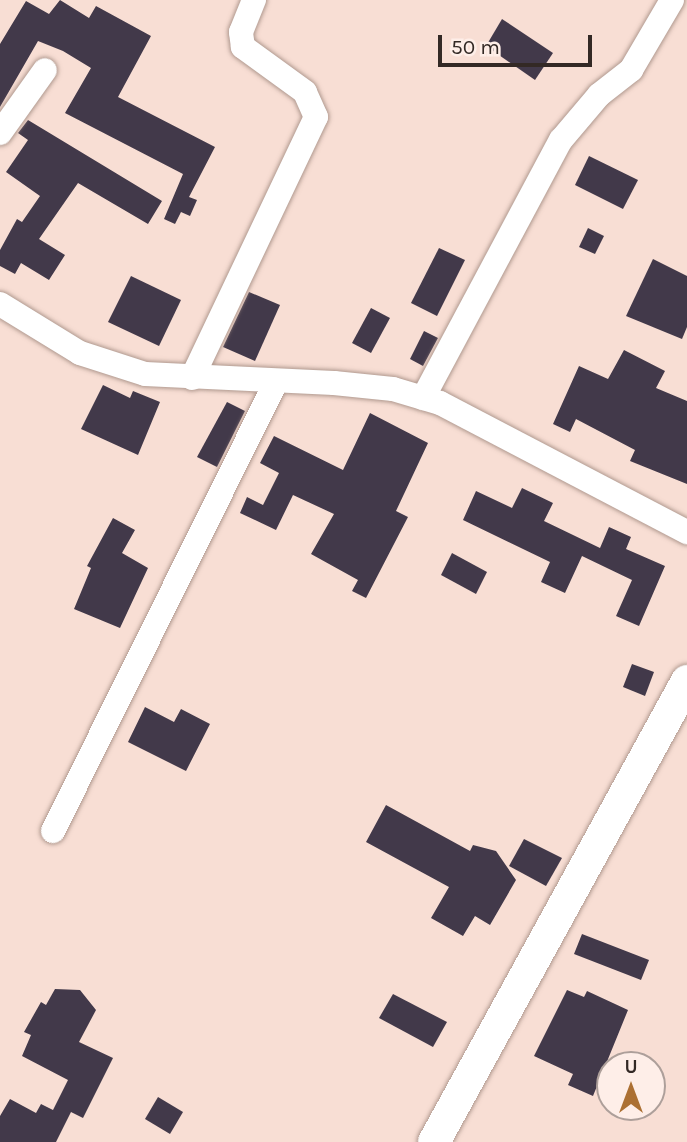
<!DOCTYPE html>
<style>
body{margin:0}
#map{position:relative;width:687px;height:1142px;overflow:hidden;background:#f8ded4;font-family:Karla,sans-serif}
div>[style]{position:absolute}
.building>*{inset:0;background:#42394a}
.roads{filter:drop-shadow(0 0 2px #b0998f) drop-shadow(0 0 2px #b0998f)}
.minor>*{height:24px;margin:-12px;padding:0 12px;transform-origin:12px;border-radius:12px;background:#fff}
.major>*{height:32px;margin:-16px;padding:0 16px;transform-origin:16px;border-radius:16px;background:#fff}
span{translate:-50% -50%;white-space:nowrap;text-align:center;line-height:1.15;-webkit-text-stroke:7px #feeee8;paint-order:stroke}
.north{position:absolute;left:596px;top:1051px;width:70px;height:70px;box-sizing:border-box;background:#feeee8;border:2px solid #ad9f9a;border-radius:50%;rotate:0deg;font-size:19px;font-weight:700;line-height:28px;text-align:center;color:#332925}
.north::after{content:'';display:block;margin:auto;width:24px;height:32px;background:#ac7033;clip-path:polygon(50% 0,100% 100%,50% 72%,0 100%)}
.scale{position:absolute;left:438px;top:35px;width:154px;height:32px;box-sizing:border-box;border:4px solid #332925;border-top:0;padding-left:9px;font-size:21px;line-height:24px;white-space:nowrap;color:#332925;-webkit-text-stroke:5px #feeee8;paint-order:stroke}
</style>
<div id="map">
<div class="building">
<i style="clip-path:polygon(60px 0,89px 18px,96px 6px,151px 36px,118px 97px,215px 147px,189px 197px,197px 200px,190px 216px,181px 212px,175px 224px,164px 219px,183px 174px,65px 113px,91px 68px,63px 51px,38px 41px,0 107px,0 44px,26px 1px,49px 14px)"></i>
<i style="clip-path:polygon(502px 19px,553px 53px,535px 80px,486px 46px)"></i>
<i style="clip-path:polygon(28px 120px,162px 201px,148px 224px,78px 183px,39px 239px,65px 255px,49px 280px,21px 263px,15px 274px,0 266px,0 250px,17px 219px,22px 222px,40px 196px,6px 172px,28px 140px,18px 133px)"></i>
<i style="clip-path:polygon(589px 156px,638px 180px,623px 209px,575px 185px)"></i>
<i style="clip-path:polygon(588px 228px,604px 236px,595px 254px,579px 247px)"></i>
<i style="clip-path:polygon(439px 248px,465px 260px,437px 316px,411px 303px)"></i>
<i style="clip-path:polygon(653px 259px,687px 276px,687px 327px,682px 339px,626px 316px)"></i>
<i style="clip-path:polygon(131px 276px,181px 300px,159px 346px,108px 322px)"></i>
<i style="clip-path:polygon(249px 292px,280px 305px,255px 361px,223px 347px)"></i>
<i style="clip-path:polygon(371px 308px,390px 318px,371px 353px,352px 343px)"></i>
<i style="clip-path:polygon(424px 331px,438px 338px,423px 366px,410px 359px)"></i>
<i style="clip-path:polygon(624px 350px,665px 371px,656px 388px,687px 401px,687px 484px,630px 461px,635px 450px,576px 419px,570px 432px,553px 424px,579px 366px,608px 379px)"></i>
<i style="clip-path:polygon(103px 385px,130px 398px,133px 391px,160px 402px,138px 455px,81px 429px)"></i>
<i style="clip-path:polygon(227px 402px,245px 411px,217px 467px,197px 457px)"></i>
<i style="clip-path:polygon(370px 413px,428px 443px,396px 511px,408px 517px,366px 598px,352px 591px,358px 580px,311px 554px,334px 514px,293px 495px,276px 530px,240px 513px,247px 497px,263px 505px,279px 473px,260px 463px,274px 436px,343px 470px)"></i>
<i style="clip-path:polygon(522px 488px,553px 503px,544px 521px,600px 548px,609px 527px,631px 537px,626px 549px,665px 566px,639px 626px,616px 616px,632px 580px,582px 556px,565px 593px,541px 582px,550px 562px,463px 520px,476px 491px,512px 508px)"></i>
<i style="clip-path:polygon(113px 518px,135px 530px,122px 553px,148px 568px,120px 628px,74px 609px,91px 568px,87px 566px)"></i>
<i style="clip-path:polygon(452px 553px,487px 572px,476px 594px,441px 575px)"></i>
<i style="clip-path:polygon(632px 664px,654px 672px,645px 696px,623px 687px)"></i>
<i style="clip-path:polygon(145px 707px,174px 722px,181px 709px,210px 724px,186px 771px,128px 742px)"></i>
<i style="clip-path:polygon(386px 805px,470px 851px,473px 845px,496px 851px,516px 880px,490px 925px,475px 916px,463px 936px,431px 918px,449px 887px,366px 842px)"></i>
<i style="clip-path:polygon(524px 839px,562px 858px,546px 886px,509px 866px)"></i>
<i style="clip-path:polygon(582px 934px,649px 960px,641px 980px,574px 954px)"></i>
<i style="clip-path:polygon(55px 989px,80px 990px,96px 1010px,79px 1042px,113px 1058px,83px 1118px,71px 1112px,56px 1142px,0 1142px,0 1116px,10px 1099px,36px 1113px,41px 1104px,53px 1110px,68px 1080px,22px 1056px,31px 1035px,24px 1032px,41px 1002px,46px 1005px)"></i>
<i style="clip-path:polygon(567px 990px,584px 997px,587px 991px,628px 1010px,593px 1096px,568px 1085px,573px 1074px,534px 1056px)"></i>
<i style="clip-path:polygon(393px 994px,447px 1022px,433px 1047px,379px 1018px)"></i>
<i style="clip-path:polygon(158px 1097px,183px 1112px,170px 1134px,145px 1119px)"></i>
</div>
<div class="roads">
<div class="minor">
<i style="left:0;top:133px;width:77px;rotate:-54.5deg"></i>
<i style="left:0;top:304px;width:94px;rotate:31.5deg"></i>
<i style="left:80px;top:353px;width:68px;rotate:17.9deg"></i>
<i style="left:145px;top:374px;width:189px;rotate:2.7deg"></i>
<i style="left:334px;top:383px;width:59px;rotate:5.8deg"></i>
<i style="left:393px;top:389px;width:49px;rotate:16.6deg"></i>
<i style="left:440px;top:403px;width:279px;rotate:27.6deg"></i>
<i style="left:192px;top:378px;width:289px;rotate:-64.6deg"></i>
<i style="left:316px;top:117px;width:27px;rotate:-114deg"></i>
<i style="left:305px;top:92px;width:77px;rotate:-144deg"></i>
<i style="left:243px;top:47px;width:15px;rotate:-98deg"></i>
<i style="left:241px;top:32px;width:35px;rotate:-68deg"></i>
<i style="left:423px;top:398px;width:293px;rotate:-61.9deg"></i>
<i style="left:561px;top:140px;width:59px;rotate:-49.8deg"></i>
<i style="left:599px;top:95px;width:41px;rotate:-38deg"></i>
<i style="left:631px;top:70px;width:81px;rotate:-59.6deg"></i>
<i style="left:53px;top:831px;width:501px;rotate:-63.59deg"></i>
</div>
<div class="major">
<i style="left:434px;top:1142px;width:526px;rotate:-61.24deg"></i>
</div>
</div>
<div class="north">U</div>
<div class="scale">50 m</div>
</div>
